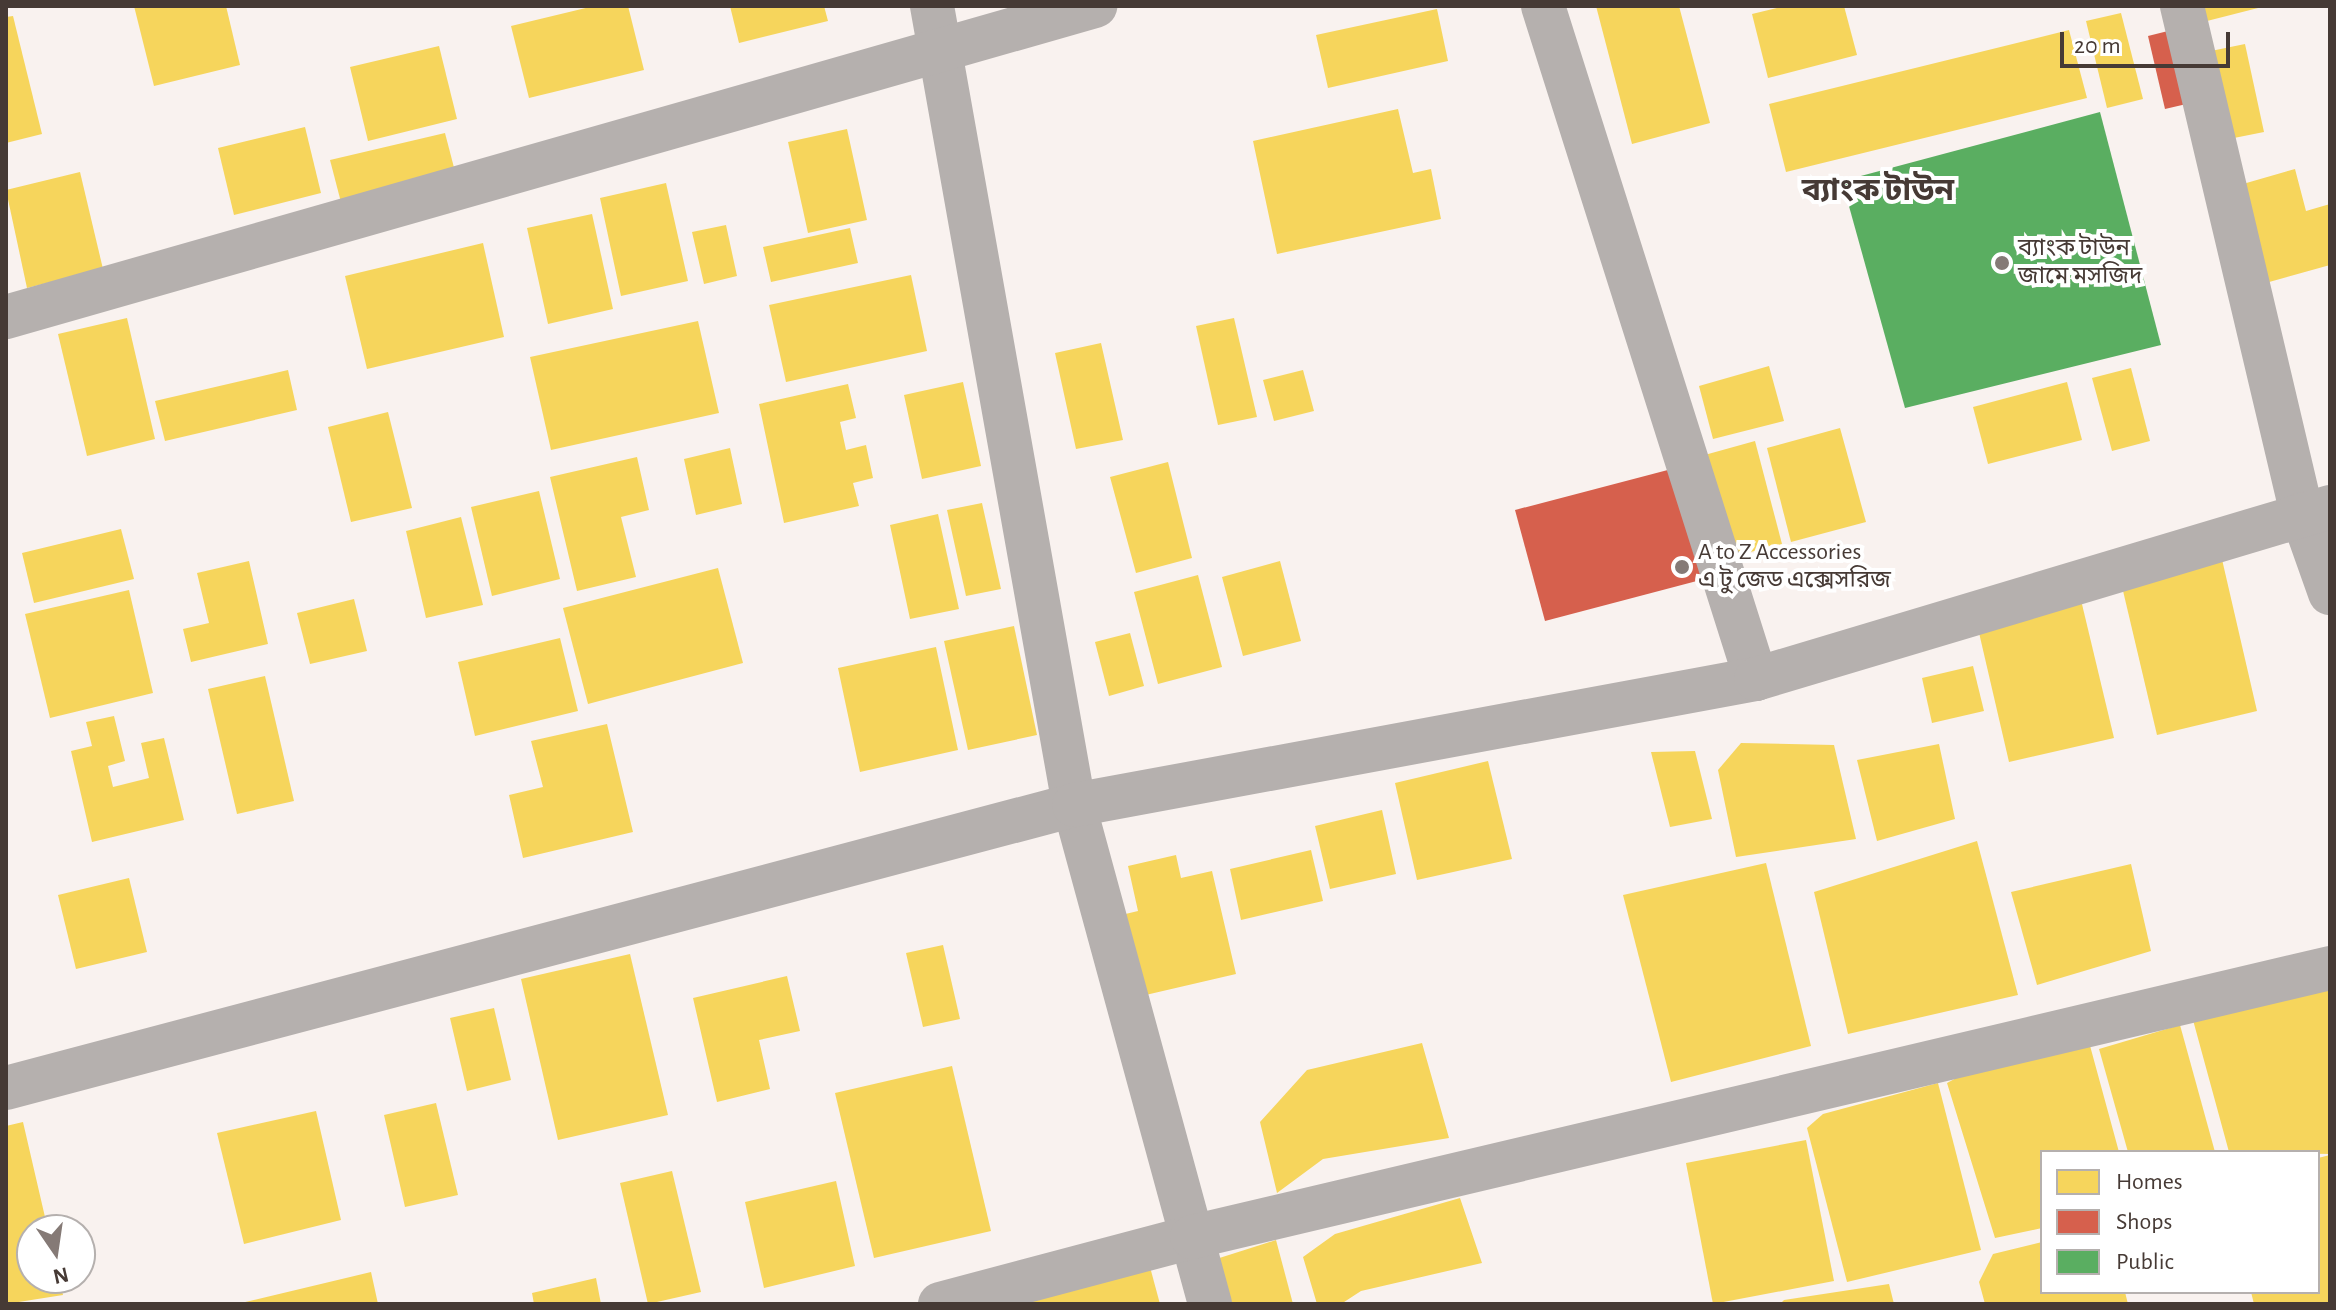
<!DOCTYPE html>
<meta charset="utf-8">
<style>
body{margin:0}
#map{position:relative;width:2336px;height:1310px;overflow:hidden;background:#f9f2ef;font-family:"Alegreya Sans","Noto Sans Bengali",sans-serif}
div>[style]{position:absolute}
.homes>*{inset:0;background:#f6d55c}
.shops>*{inset:0;background:#d6604d}
.public>*{inset:0;background:#5aae61}
.minor>*{height:44px;margin:-22px;padding:0 22px;transform-origin:22px;border-radius:22px;background:#b5b0ae}
.dots>*{width:22px;height:22px;translate:-50% -50%;box-sizing:border-box;border:4px solid #fff;border-radius:50%}
span{translate:-50% -50%;white-space:nowrap;text-align:center;line-height:1.15;-webkit-text-stroke:8px #fff;paint-order:stroke}
.poi-label{font-size:24px;color:#463a35}
.left{translate:0 -50%;text-align:left}
.district-label{font-size:32px;color:#463a35;font-weight:700}
.frame{position:absolute;inset:0;border:8px solid #463a35;pointer-events:none}
.legend{position:absolute;left:2040px;top:1150px;width:280px;height:144px;box-sizing:border-box;background:#fff;border:2px solid #b5b0ae;margin:0;padding:10px 14px;list-style:none;font-size:24px;color:#463a35}
.legend li{display:flex;align-items:center;gap:16px;height:40px}
.legend b{width:40px;border:2px solid #b5b0ae}
.north{position:absolute;left:16px;top:1214px;width:80px;height:80px;box-sizing:border-box;background:#fff;border:2px solid #b5b0ae;border-radius:50%;rotate:167deg;font-size:22px;font-weight:700;line-height:32px;text-align:center;color:#463a35}
.north::after{content:'';display:block;margin:auto;width:28px;height:36px;background:#857a76;clip-path:polygon(50% 0,100% 100%,50% 72%,0 100%)}
.scale{position:absolute;left:2060px;top:32px;width:170px;height:36px;box-sizing:border-box;border:4px solid #463a35;border-top:0;padding-left:10px;font-size:24px;line-height:28px;white-space:nowrap;color:#463a35;-webkit-text-stroke:6px #fff;paint-order:stroke}
</style>
<div id="map">
<div class="homes">
<i style="clip-path:polygon(134px 6px,226px 6px,240px 65px,154px 86px)"></i>
<i style="clip-path:polygon(594px 6px,628px 6px,644px 70px,529px 98px,511px 26px)"></i>
<i style="clip-path:polygon(730px 6px,824px 6px,828px 21px,739px 43px)"></i>
<i style="clip-path:polygon(1596px 6px,1679px 6px,1710px 123px,1632px 144px)"></i>
<i style="clip-path:polygon(1785px 6px,1844px 6px,1857px 55px,1768px 78px,1752px 14px)"></i>
<i style="clip-path:polygon(2199px 6px,2262px 6px,2262px 7px,2203px 22px)"></i>
<i style="clip-path:polygon(1437px 9px,1448px 61px,1328px 88px,1316px 35px)"></i>
<i style="clip-path:polygon(2121px 13px,2143px 99px,2107px 108px,2086px 21px)"></i>
<i style="clip-path:polygon(13px 16px,42px 134px,6px 143px,6px 17px)"></i>
<i style="clip-path:polygon(2069px 30px,2087px 98px,1786px 172px,1769px 104px)"></i>
<i style="clip-path:polygon(2245px 44px,2264px 132px,2224px 140px,2206px 52px)"></i>
<i style="clip-path:polygon(439px 46px,457px 119px,368px 141px,350px 67px)"></i>
<i style="clip-path:polygon(1398px 109px,1413px 173px,1431px 169px,1441px 219px,1277px 254px,1253px 141px)"></i>
<i style="clip-path:polygon(305px 127px,321px 193px,234px 215px,218px 148px)"></i>
<i style="clip-path:polygon(847px 129px,867px 220px,808px 233px,788px 142px)"></i>
<i style="clip-path:polygon(445px 133px,458px 183px,343px 210px,330px 160px)"></i>
<i style="clip-path:polygon(2295px 169px,2306px 211px,2330px 204px,2330px 265px,2262px 284px,2236px 186px)"></i>
<i style="clip-path:polygon(80px 172px,103px 269px,27px 288px,6px 190px)"></i>
<i style="clip-path:polygon(666px 183px,688px 281px,621px 296px,600px 198px)"></i>
<i style="clip-path:polygon(592px 214px,613px 309px,548px 324px,527px 228px)"></i>
<i style="clip-path:polygon(726px 225px,737px 276px,704px 284px,692px 232px)"></i>
<i style="clip-path:polygon(850px 228px,858px 263px,771px 282px,763px 247px)"></i>
<i style="clip-path:polygon(483px 243px,504px 337px,367px 369px,345px 276px)"></i>
<i style="clip-path:polygon(911px 275px,927px 351px,786px 382px,769px 305px)"></i>
<i style="clip-path:polygon(127px 318px,155px 439px,87px 456px,58px 334px)"></i>
<i style="clip-path:polygon(1234px 318px,1257px 417px,1218px 425px,1196px 326px)"></i>
<i style="clip-path:polygon(698px 321px,719px 413px,551px 450px,530px 357px)"></i>
<i style="clip-path:polygon(1101px 343px,1123px 440px,1076px 449px,1055px 353px)"></i>
<i style="clip-path:polygon(1769px 366px,1784px 421px,1713px 439px,1699px 386px)"></i>
<i style="clip-path:polygon(2131px 368px,2150px 441px,2112px 451px,2092px 378px)"></i>
<i style="clip-path:polygon(288px 370px,297px 410px,165px 441px,155px 401px)"></i>
<i style="clip-path:polygon(1303px 370px,1314px 411px,1274px 421px,1263px 380px)"></i>
<i style="clip-path:polygon(963px 382px,981px 466px,922px 479px,904px 395px)"></i>
<i style="clip-path:polygon(2067px 382px,2082px 440px,1988px 464px,1973px 407px)"></i>
<i style="clip-path:polygon(848px 384px,856px 418px,840px 422px,846px 450px,866px 445px,873px 478px,853px 483px,859px 506px,784px 523px,759px 404px)"></i>
<i style="clip-path:polygon(388px 412px,412px 508px,351px 522px,328px 427px)"></i>
<i style="clip-path:polygon(1840px 428px,1866px 522px,1791px 542px,1767px 448px)"></i>
<i style="clip-path:polygon(1755px 441px,1782px 544px,1727px 558px,1701px 456px)"></i>
<i style="clip-path:polygon(730px 448px,742px 504px,696px 515px,684px 459px)"></i>
<i style="clip-path:polygon(637px 457px,649px 510px,621px 517px,636px 577px,577px 591px,550px 477px)"></i>
<i style="clip-path:polygon(1168px 462px,1192px 558px,1136px 573px,1110px 477px)"></i>
<i style="clip-path:polygon(539px 491px,560px 579px,492px 596px,471px 507px)"></i>
<i style="clip-path:polygon(982px 503px,1001px 589px,966px 596px,947px 510px)"></i>
<i style="clip-path:polygon(938px 514px,959px 609px,910px 619px,890px 525px)"></i>
<i style="clip-path:polygon(461px 517px,483px 605px,426px 618px,406px 531px)"></i>
<i style="clip-path:polygon(121px 529px,134px 579px,34px 603px,22px 553px)"></i>
<i style="clip-path:polygon(2221px 555px,2257px 711px,2157px 735px,2120px 578px)"></i>
<i style="clip-path:polygon(249px 561px,268px 644px,191px 662px,183px 629px,209px 623px,197px 573px)"></i>
<i style="clip-path:polygon(1280px 561px,1301px 641px,1243px 656px,1222px 577px)"></i>
<i style="clip-path:polygon(718px 568px,743px 663px,588px 704px,563px 608px)"></i>
<i style="clip-path:polygon(1198px 575px,1222px 667px,1158px 684px,1134px 592px)"></i>
<i style="clip-path:polygon(129px 590px,153px 693px,50px 718px,25px 614px)"></i>
<i style="clip-path:polygon(354px 599px,367px 651px,310px 664px,297px 613px)"></i>
<i style="clip-path:polygon(2081px 600px,2114px 738px,2009px 762px,1977px 624px)"></i>
<i style="clip-path:polygon(1014px 626px,1037px 735px,968px 750px,944px 641px)"></i>
<i style="clip-path:polygon(1130px 633px,1144px 686px,1109px 696px,1095px 642px)"></i>
<i style="clip-path:polygon(560px 638px,578px 711px,475px 736px,458px 662px)"></i>
<i style="clip-path:polygon(936px 647px,958px 750px,860px 772px,838px 668px)"></i>
<i style="clip-path:polygon(1973px 666px,1984px 711px,1932px 723px,1922px 678px)"></i>
<i style="clip-path:polygon(265px 676px,294px 801px,237px 814px,208px 689px)"></i>
<i style="clip-path:polygon(114px 716px,125px 761px,108px 766px,113px 787px,149px 778px,141px 743px,164px 738px,184px 820px,92px 842px,71px 751px,92px 746px,86px 722px)"></i>
<i style="clip-path:polygon(607px 724px,633px 832px,523px 858px,509px 795px,543px 787px,531px 741px)"></i>
<i style="clip-path:polygon(1741px 743px,1834px 745px,1856px 839px,1736px 857px,1718px 770px)"></i>
<i style="clip-path:polygon(1939px 744px,1955px 819px,1877px 841px,1857px 760px)"></i>
<i style="clip-path:polygon(1695px 751px,1712px 819px,1670px 827px,1651px 752px)"></i>
<i style="clip-path:polygon(1488px 761px,1512px 859px,1417px 880px,1395px 783px)"></i>
<i style="clip-path:polygon(1382px 810px,1396px 874px,1330px 889px,1315px 826px)"></i>
<i style="clip-path:polygon(1977px 841px,2018px 995px,1848px 1034px,1814px 892px)"></i>
<i style="clip-path:polygon(1311px 850px,1323px 901px,1241px 920px,1230px 869px)"></i>
<i style="clip-path:polygon(1176px 855px,1181px 878px,1212px 871px,1236px 974px,1137px 997px,1117px 916px,1138px 911px,1128px 866px)"></i>
<i style="clip-path:polygon(1766px 863px,1811px 1046px,1671px 1082px,1623px 895px)"></i>
<i style="clip-path:polygon(2131px 864px,2151px 951px,2037px 985px,2011px 892px)"></i>
<i style="clip-path:polygon(129px 878px,147px 952px,76px 969px,58px 895px)"></i>
<i style="clip-path:polygon(943px 945px,960px 1019px,923px 1027px,906px 953px)"></i>
<i style="clip-path:polygon(630px 954px,668px 1115px,558px 1140px,521px 979px)"></i>
<i style="clip-path:polygon(787px 976px,800px 1031px,759px 1040px,770px 1089px,717px 1102px,693px 998px)"></i>
<i style="clip-path:polygon(2330px 986px,2330px 1154px,2229px 1152px,2193px 1020px)"></i>
<i style="clip-path:polygon(494px 1008px,511px 1080px,467px 1091px,450px 1018px)"></i>
<i style="clip-path:polygon(2180px 1025px,2215px 1152px,2128px 1152px,2099px 1049px)"></i>
<i style="clip-path:polygon(2089px 1042px,2119px 1152px,2042px 1152px,2042px 1228px,1995px 1238px,1947px 1083px,1973px 1069px)"></i>
<i style="clip-path:polygon(1422px 1043px,1449px 1138px,1323px 1159px,1277px 1193px,1260px 1122px,1307px 1070px)"></i>
<i style="clip-path:polygon(952px 1066px,991px 1231px,874px 1258px,835px 1093px)"></i>
<i style="clip-path:polygon(1938px 1083px,1981px 1250px,1847px 1282px,1807px 1128px,1823px 1114px)"></i>
<i style="clip-path:polygon(436px 1103px,458px 1195px,405px 1207px,384px 1115px)"></i>
<i style="clip-path:polygon(316px 1111px,341px 1220px,244px 1244px,217px 1133px)"></i>
<i style="clip-path:polygon(23px 1122px,48px 1230px,32px 1230px,32px 1278px,59px 1278px,63px 1295px,6px 1304px,6px 1126px)"></i>
<i style="clip-path:polygon(1806px 1140px,1834px 1281px,1713px 1304px,1686px 1163px)"></i>
<i style="clip-path:polygon(2330px 1155px,2330px 1304px,2254px 1304px,2251px 1292px,2318px 1292px,2318px 1158px)"></i>
<i style="clip-path:polygon(672px 1171px,701px 1292px,648px 1304px,620px 1183px)"></i>
<i style="clip-path:polygon(836px 1181px,855px 1266px,764px 1288px,745px 1202px)"></i>
<i style="clip-path:polygon(1460px 1198px,1482px 1263px,1361px 1291px,1341px 1304px,1317px 1304px,1303px 1257px,1335px 1234px)"></i>
<i style="clip-path:polygon(1276px 1240px,1293px 1304px,1221px 1304px,1210px 1261px)"></i>
<i style="clip-path:polygon(2042px 1242px,2042px 1292px,2125px 1292px,2128px 1304px,1985px 1304px,1979px 1282px,1993px 1254px)"></i>
<i style="clip-path:polygon(1150px 1267px,1160px 1304px,1023px 1304px)"></i>
<i style="clip-path:polygon(371px 1272px,378px 1304px,241px 1304px,241px 1303px)"></i>
<i style="clip-path:polygon(596px 1278px,601px 1304px,534px 1304px,532px 1293px)"></i>
<i style="clip-path:polygon(1889px 1284px,1894px 1304px,1780px 1304px,1784px 1300px)"></i>
</div>
<div class="shops">
<i style="clip-path:polygon(2176px 29px,2195px 102px,2165px 109px,2148px 36px)"></i>
<i style="clip-path:polygon(1683px 466px,1712px 577px,1545px 621px,1515px 510px)"></i>
</div>
<div class="public">
<i style="clip-path:polygon(2100px 112px,2161px 345px,1905px 408px,1842px 181px)"></i>
</div>
<div class="minor">
<i style="left:932px;top:6px;width:812px;rotate:79.92deg"></i>
<i style="left:1074px;top:805px;width:517px;rotate:74.75deg"></i>
<i style="left:1543px;top:6px;width:706px;rotate:72.44deg"></i>
<i style="left:2182px;top:6px;width:522px;rotate:76.71deg"></i>
<i style="left:2302px;top:514px;width:84px;rotate:70.5deg"></i>
<i style="left:6px;top:317px;width:1133px;rotate:-15.94deg"></i>
<i style="left:6px;top:1088px;width:1105px;rotate:-14.84deg"></i>
<i style="left:1074px;top:805px;width:694px;rotate:-10.47deg"></i>
<i style="left:1756px;top:679px;width:599px;rotate:-16.68deg"></i>
<i style="left:940px;top:1304px;width:261px;rotate:-14.9deg"></i>
<i style="left:1192px;top:1237px;width:1169px;rotate:-13.3deg"></i>
</div>
<div class="dots">
<i style="left:2002px;top:263px;background:#857a76"></i>
<i style="left:1682px;top:567px;background:#857a76"></i>
</div>
<div class="poi-label">
<span class="left" style="left:2018px;top:263px">ব্যাংক টাউন<br>জামে মসজিদ</span>
<span class="left" style="left:1698px;top:567px">A to Z Accessories<br>এ টু জেড এক্সেসরিজ</span>
</div>
<div class="district-label">
<span style="left:1878px;top:190px">ব্যাংক টাউন</span>
</div>
<div class="frame"></div>
<ul class="legend">
<li><b style="height:22px;background:#f6d55c"></b>Homes</li>
<li><b style="height:22px;background:#d6604d"></b>Shops</li>
<li><b style="height:22px;background:#5aae61"></b>Public</li>
</ul>
<div class="north">N</div>
<div class="scale">20 m</div>
</div>
